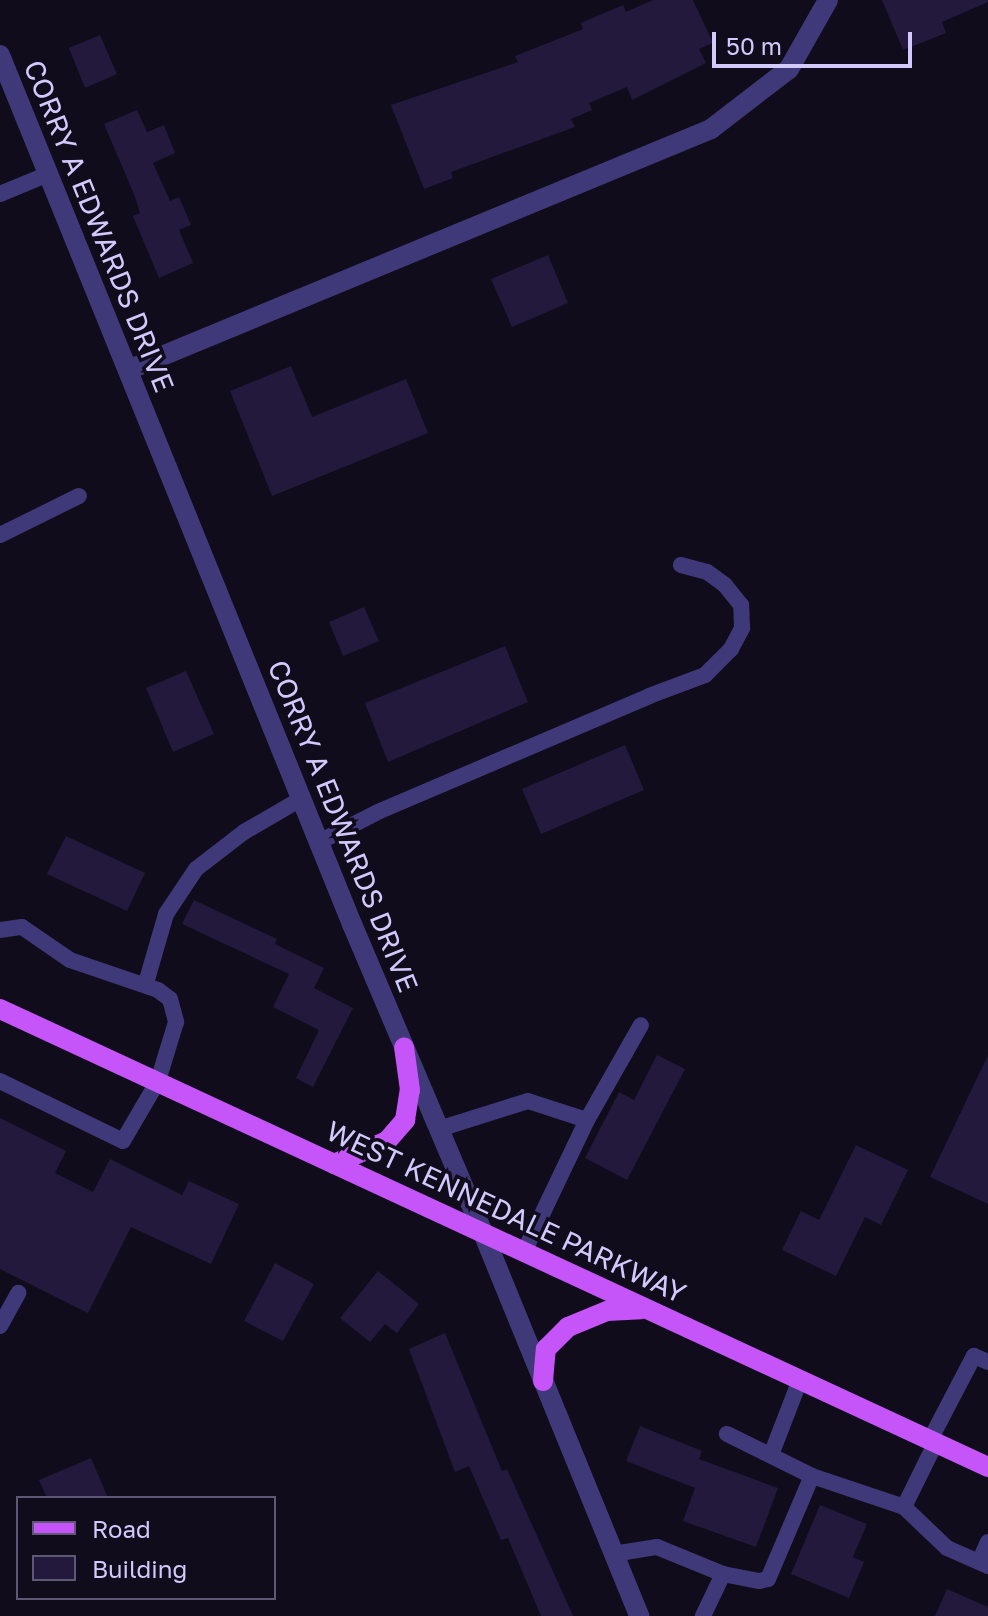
<!DOCTYPE html>
<style>
body{margin:0}
#map{position:relative;width:988px;height:1616px;overflow:hidden;background:#100c1c;font-family:"Golos Text",sans-serif}
div>[style]{position:absolute}
.building>*{inset:0;background:#22193c}
.service>*{height:16px;margin:-8px;padding:0 8px;transform-origin:8px;border-radius:8px;background:#3f3979}
.minor>*{height:20px;margin:-10px;padding:0 10px;transform-origin:10px;border-radius:10px;background:#3f3979}
.tertiary>*{height:20px;margin:-10px;padding:0 10px;transform-origin:10px;border-radius:10px;background:#3f3979}
.primary>*{height:20px;margin:-10px;padding:0 10px;transform-origin:10px;border-radius:10px;background:#c555f8}
span{translate:-50% -50%;white-space:nowrap;text-align:center;line-height:1.15;-webkit-text-stroke:7px #100c1c;paint-order:stroke}
.street-label{font-size:28px;color:#d2c9fd}
.legend{position:absolute;left:16px;top:1496px;width:260px;height:104px;box-sizing:border-box;background:#100c1c;border:2px solid #5e5876;margin:0;padding:10px 14px;list-style:none;font-size:24px;color:#d2c9fd}
.legend li{display:flex;align-items:center;gap:16px;height:40px}
.legend b{width:40px;border:2px solid #5e5876}
.scale{position:absolute;left:712px;top:32px;width:200px;height:36px;box-sizing:border-box;border:4px solid #d2c9fd;border-top:0;padding-left:10px;font-size:24px;line-height:28px;white-space:nowrap;color:#d2c9fd;-webkit-text-stroke:6px #100c1c;paint-order:stroke}
</style>
<div id="map">
<div class="building">
<i style="clip-path:polygon(653px 0,693px 0,713px 43px,699px 49px,706px 63px,632px 100px,627px 87px,589px 103px,592px 110px,571px 119px,575px 127px,451px 172px,453px 178px,424px 189px,391px 105px,518px 62px,515px 56px,583px 29px,581px 23px,623px 5px,626px 12px)"></i>
<i style="clip-path:polygon(882px 0,988px 0,988px 2px,942px 22px,946px 33px,903px 50px)"></i>
<i style="clip-path:polygon(100px 35px,117px 74px,85px 88px,69px 48px)"></i>
<i style="clip-path:polygon(137px 110px,147px 132px,164px 125px,175px 153px,153px 163px,170px 201px,179px 197px,191px 225px,179px 230px,193px 263px,159px 278px,133px 216px,140px 213px,134px 194px,104px 124px)"></i>
<i style="clip-path:polygon(548px 255px,568px 303px,512px 327px,491px 279px)"></i>
<i style="clip-path:polygon(291px 366px,312px 417px,406px 379px,428px 433px,272px 496px,230px 391px)"></i>
<i style="clip-path:polygon(364px 607px,379px 641px,343px 656px,329px 622px)"></i>
<i style="clip-path:polygon(505px 646px,528px 702px,388px 762px,365px 703px)"></i>
<i style="clip-path:polygon(186px 671px,214px 734px,173px 752px,146px 688px)"></i>
<i style="clip-path:polygon(625px 745px,644px 790px,541px 834px,522px 789px)"></i>
<i style="clip-path:polygon(66px 836px,145px 873px,127px 911px,47px 874px)"></i>
<i style="clip-path:polygon(194px 900px,277px 939px,275px 944px,324px 968px,314px 988px,353px 1008px,313px 1087px,296px 1078px,319px 1030px,273px 1007px,289px 974px,182px 924px)"></i>
<i style="clip-path:polygon(657px 1055px,685px 1069px,627px 1180px,585px 1158px,619px 1092px,634px 1100px)"></i>
<i style="clip-path:polygon(988px 1055px,988px 1204px,930px 1177px)"></i>
<i style="clip-path:polygon(0 1118px,66px 1151px,55px 1173px,93px 1192px,110px 1159px,182px 1195px,189px 1181px,239px 1204px,211px 1264px,131px 1227px,88px 1313px,0 1269px)"></i>
<i style="clip-path:polygon(856px 1145px,908px 1170px,881px 1225px,865px 1217px,836px 1276px,782px 1250px,801px 1211px,819px 1220px)"></i>
<i style="clip-path:polygon(275px 1263px,314px 1284px,283px 1341px,244px 1321px)"></i>
<i style="clip-path:polygon(378px 1271px,419px 1304px,397px 1333px,385px 1324px,370px 1342px,340px 1318px)"></i>
<i style="clip-path:polygon(445px 1333px,502px 1471px,507px 1469px,573px 1616px,541px 1616px,508px 1538px,501px 1540px,469px 1466px,455px 1472px,409px 1349px)"></i>
<i style="clip-path:polygon(640px 1426px,702px 1451px,699px 1459px,778px 1488px,756px 1547px,683px 1521px,695px 1488px,626px 1461px)"></i>
<i style="clip-path:polygon(91px 1458px,108px 1498px,47px 1498px,39px 1480px)"></i>
<i style="clip-path:polygon(820px 1505px,867px 1524px,853px 1557px,864px 1562px,849px 1598px,791px 1574px)"></i>
<i style="clip-path:polygon(947px 1589px,988px 1607px,988px 1616px,935px 1616px)"></i>
</div>
<div class="service">
<i style="left:0;top:194px;width:52px;rotate:-22.6deg"></i>
<i style="left:0;top:535px;width:88px;rotate:-26.3deg"></i>
<i style="left:319px;top:842px;width:68px;rotate:-26.9deg"></i>
<i style="left:380px;top:811px;width:293px;rotate:-23.1deg"></i>
<i style="left:649px;top:696px;width:60px;rotate:-20.6deg"></i>
<i style="left:705px;top:675px;width:37px;rotate:-45deg"></i>
<i style="left:731px;top:649px;width:24px;rotate:-62deg"></i>
<i style="left:742px;top:628px;width:23px;rotate:-92deg"></i>
<i style="left:741px;top:605px;width:26px;rotate:-129deg"></i>
<i style="left:725px;top:585px;width:22px;rotate:-144deg"></i>
<i style="left:707px;top:572px;width:27px;rotate:-165deg"></i>
<i style="left:0;top:930px;width:22px;rotate:-8deg"></i>
<i style="left:22px;top:927px;width:58px;rotate:34.5deg"></i>
<i style="left:70px;top:960px;width:93px;rotate:18.8deg"></i>
<i style="left:158px;top:990px;width:15px;rotate:37deg"></i>
<i style="left:170px;top:999px;width:24px;rotate:75deg"></i>
<i style="left:176px;top:1022px;width:62px;rotate:107deg"></i>
<i style="left:158px;top:1081px;width:69px;rotate:120.3deg"></i>
<i style="left:123px;top:1141px;width:137px;rotate:-154deg"></i>
<i style="left:146px;top:983px;width:72px;rotate:-73.8deg"></i>
<i style="left:166px;top:914px;width:54px;rotate:-56.3deg"></i>
<i style="left:196px;top:869px;width:61px;rotate:-37.6deg"></i>
<i style="left:244px;top:832px;width:66px;rotate:-30.1deg"></i>
<i style="left:439px;top:1129px;width:93px;rotate:-17.5deg"></i>
<i style="left:528px;top:1101px;width:62px;rotate:17.9deg"></i>
<i style="left:587px;top:1120px;width:109px;rotate:-60.4deg"></i>
<i style="left:524px;top:1252px;width:146px;rotate:-64.5deg"></i>
<i style="left:0;top:1326px;width:38px;rotate:-61deg"></i>
<i style="left:930px;top:1440px;width:95px;rotate:-62.4deg"></i>
<i style="left:974px;top:1356px;width:15px;rotate:23deg"></i>
<i style="left:771px;top:1455px;width:80px;rotate:-68.9deg"></i>
<i style="left:812px;top:1476px;width:97px;rotate:18.6deg"></i>
<i style="left:904px;top:1507px;width:59px;rotate:43.6deg"></i>
<i style="left:947px;top:1548px;width:45px;rotate:23.7deg"></i>
<i style="left:904px;top:1507px;width:72px;rotate:-63.8deg"></i>
<i style="left:613px;top:1554px;width:45px;rotate:-9deg"></i>
<i style="left:657px;top:1547px;width:71px;rotate:22.2deg"></i>
<i style="left:723px;top:1574px;width:47px;rotate:115.5deg"></i>
<i style="left:979px;top:1562px;width:22px;rotate:-66deg"></i>
<i style="left:723px;top:1574px;width:37px;rotate:11deg"></i>
<i style="left:759px;top:1581px;width:9px;rotate:-13deg"></i>
<i style="left:768px;top:1579px;width:112px;rotate:-66.9deg"></i>
<i style="left:812px;top:1476px;width:95px;rotate:-153.7deg"></i>
</div>
<div class="minor">
<i style="left:128px;top:370px;width:631px;rotate:-22.46deg"></i>
<i style="left:711px;top:129px;width:98px;rotate:-37.6deg"></i>
<i style="left:789px;top:69px;width:79px;rotate:-60.5deg"></i>
</div>
<div class="tertiary">
<i style="left:0;top:55px;width:938px;rotate:67.95deg"></i>
<i style="left:352px;top:924px;width:336px;rotate:67deg"></i>
<i style="left:483px;top:1233px;width:414px;rotate:67.8deg"></i>
</div>
<div class="primary">
<i style="left:0;top:1009px;width:1089px;rotate:24.87deg"></i>
<i style="left:334px;top:1164px;width:58px;rotate:-23.5deg"></i>
<i style="left:387px;top:1141px;width:28px;rotate:-49deg"></i>
<i style="left:405px;top:1120px;width:30px;rotate:-81deg"></i>
<i style="left:410px;top:1090px;width:43px;rotate:-97.9deg"></i>
<i style="left:543px;top:1381px;width:32px;rotate:-85deg"></i>
<i style="left:546px;top:1349px;width:31px;rotate:-45deg"></i>
<i style="left:568px;top:1327px;width:42px;rotate:-22.3deg"></i>
<i style="left:607px;top:1311px;width:34px;rotate:-3deg"></i>
</div>
<div class="street-label">
<span style="left:99px;top:226px;rotate:68deg">CORRY A EDWARDS DRIVE</span>
<span style="left:343px;top:826px;rotate:68deg">CORRY A EDWARDS DRIVE</span>
<span style="left:506px;top:1212px;rotate:25deg">WEST KENNEDALE PARKWAY</span>
</div>
<ul class="legend">
<li><b style="height:10px;background:#c555f8"></b>Road</li>
<li><b style="height:22px;background:#22193c"></b>Building</li>
</ul>
<div class="scale">50 m</div>
</div>
